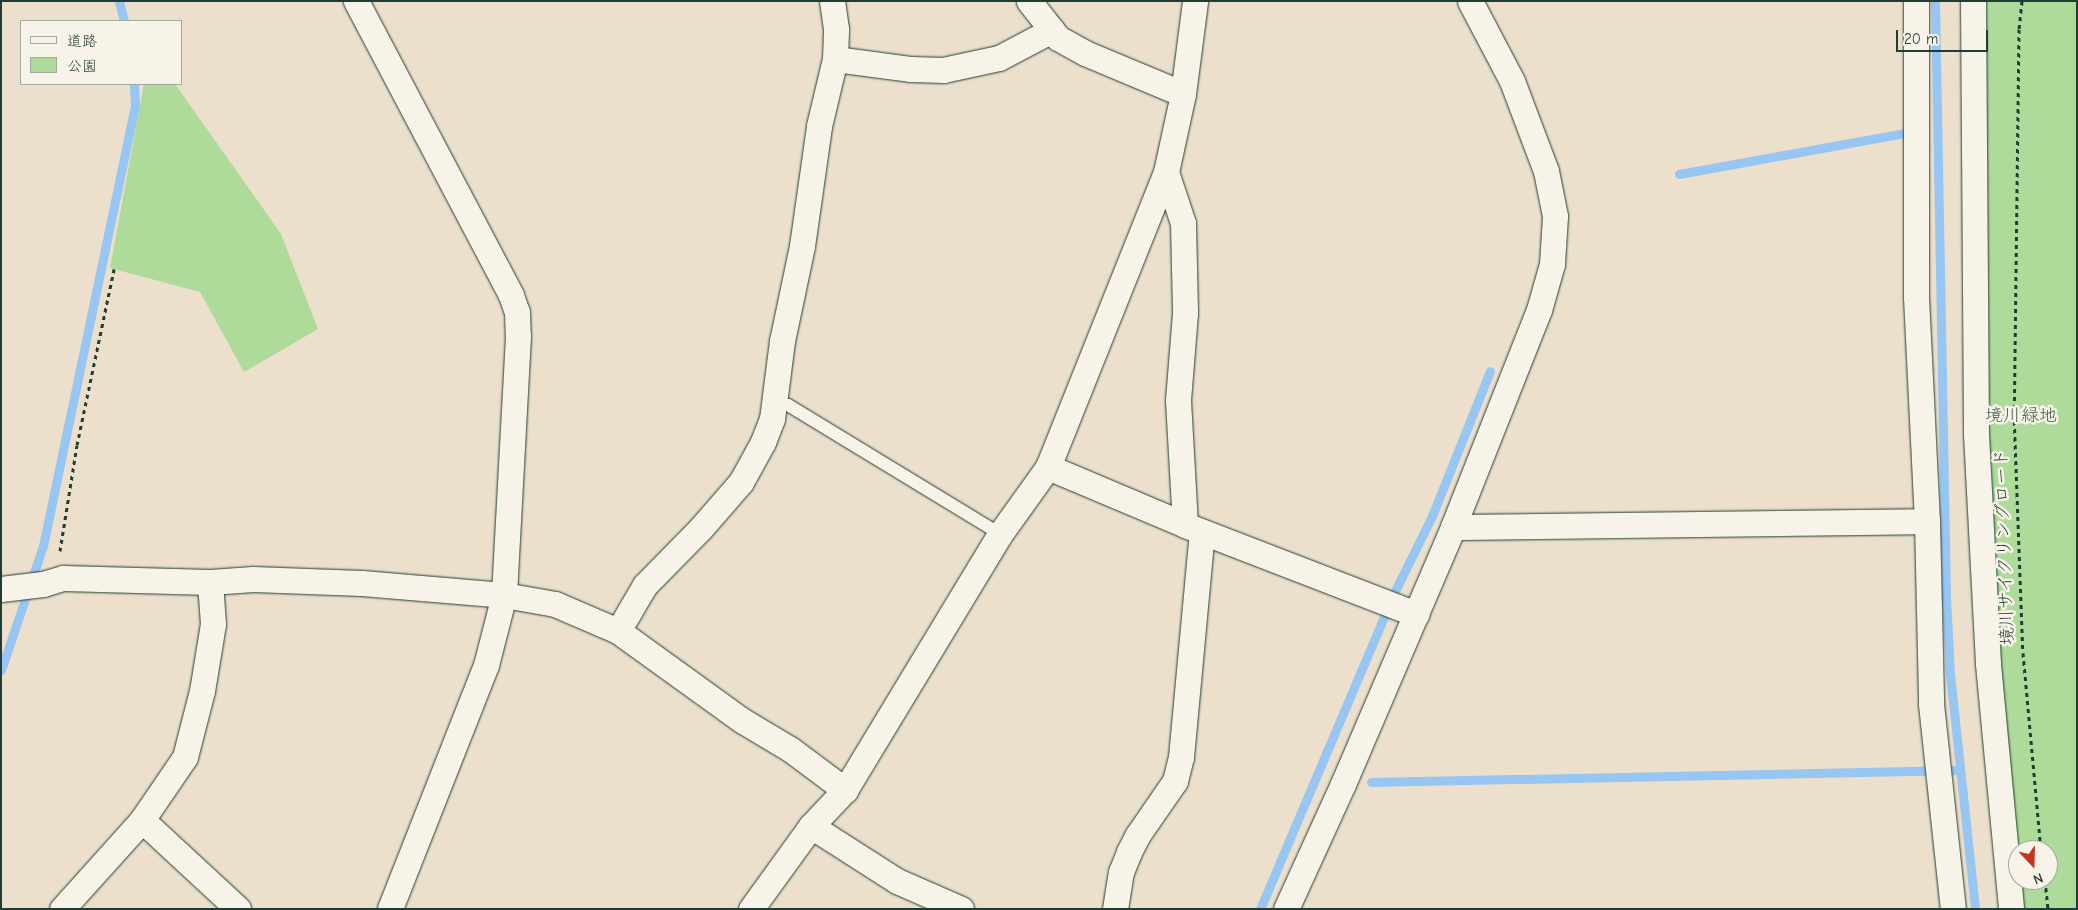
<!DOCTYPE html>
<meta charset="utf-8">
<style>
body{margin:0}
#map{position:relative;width:2078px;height:910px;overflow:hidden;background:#ecdfcb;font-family:"Comic Neue","Klee One",sans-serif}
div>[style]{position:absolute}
.green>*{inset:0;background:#aedb99}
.stream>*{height:9px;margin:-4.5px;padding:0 4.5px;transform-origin:4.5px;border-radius:4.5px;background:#98c6f3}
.path>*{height:3px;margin-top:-1.5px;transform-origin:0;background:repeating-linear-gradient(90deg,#1f3d34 0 4px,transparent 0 8px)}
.roads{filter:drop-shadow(0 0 1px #1f3d34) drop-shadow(0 0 1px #1f3d34)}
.lane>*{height:12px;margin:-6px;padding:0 6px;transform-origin:6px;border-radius:6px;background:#f7f3e8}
.street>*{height:25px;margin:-12.5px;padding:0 12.5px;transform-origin:12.5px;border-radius:12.5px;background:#f7f3e8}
span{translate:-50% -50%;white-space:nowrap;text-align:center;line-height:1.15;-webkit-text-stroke:5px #f7f3e8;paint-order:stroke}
.park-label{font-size:18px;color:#3c5d48}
.street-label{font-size:18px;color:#1f3d34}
.frame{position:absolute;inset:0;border:2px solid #1f3d34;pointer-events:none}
.legend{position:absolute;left:20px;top:20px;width:162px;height:65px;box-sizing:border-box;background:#f7f3e8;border:1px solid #a1aaa0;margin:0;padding:6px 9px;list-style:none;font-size:15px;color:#1f3d34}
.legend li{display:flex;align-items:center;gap:10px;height:25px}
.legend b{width:25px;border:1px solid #a1aaa0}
.north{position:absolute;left:2008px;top:840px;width:50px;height:50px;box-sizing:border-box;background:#f7f3e8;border:1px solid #a1aaa0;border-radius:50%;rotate:159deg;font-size:14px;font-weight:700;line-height:20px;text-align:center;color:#1f3d34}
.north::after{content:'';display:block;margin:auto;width:18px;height:22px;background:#c8321e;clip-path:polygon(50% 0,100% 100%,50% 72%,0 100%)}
.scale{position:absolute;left:1896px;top:30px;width:92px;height:22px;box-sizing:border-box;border:2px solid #1f3d34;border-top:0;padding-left:6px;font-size:15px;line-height:18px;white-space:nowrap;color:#1f3d34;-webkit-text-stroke:4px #f7f3e8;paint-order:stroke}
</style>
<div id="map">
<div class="green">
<i style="clip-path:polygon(evenodd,1971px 1px,2077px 1px,2077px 909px,2002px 909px,1971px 1px,2018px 850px,2048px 850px,2048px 880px,2018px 880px,2018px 850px)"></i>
<i style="clip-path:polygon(144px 84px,175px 84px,281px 234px,318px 329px,244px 372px,200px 292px,110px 268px)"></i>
</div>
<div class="stream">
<i style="left:119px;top:1px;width:21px;rotate:76deg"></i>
<i style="left:1935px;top:1px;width:596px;rotate:88.94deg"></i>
<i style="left:1946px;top:597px;width:77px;rotate:87deg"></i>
<i style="left:1950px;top:674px;width:236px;rotate:83.9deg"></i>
<i style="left:1679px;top:174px;width:240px;rotate:-10.3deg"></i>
<i style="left:1px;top:670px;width:131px;rotate:-71.3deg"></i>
<i style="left:43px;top:546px;width:450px;rotate:-78.2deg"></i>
<i style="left:135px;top:105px;width:21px;rotate:-93deg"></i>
<i style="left:1371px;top:782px;width:589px;rotate:-1.17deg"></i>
<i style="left:1260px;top:909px;width:350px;rotate:-67deg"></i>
<i style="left:1397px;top:587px;width:79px;rotate:-63.8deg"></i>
<i style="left:1432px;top:516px;width:156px;rotate:-68.2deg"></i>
</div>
<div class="path">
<i style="left:2022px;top:1px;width:28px;rotate:96deg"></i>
<i style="left:2019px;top:29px;width:384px;rotate:90.7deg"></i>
<i style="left:2014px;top:413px;width:240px;rotate:87.9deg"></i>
<i style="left:2023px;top:653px;width:198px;rotate:84.8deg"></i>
<i style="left:60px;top:551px;width:107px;rotate:-80.9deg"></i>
<i style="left:77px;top:445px;width:180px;rotate:-78.1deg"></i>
<i style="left:2045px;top:880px;width:29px;rotate:84deg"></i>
</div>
<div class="roads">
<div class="lane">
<i style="left:776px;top:403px;width:12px;rotate:9deg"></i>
<i style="left:788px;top:405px;width:248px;rotate:31.3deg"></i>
</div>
<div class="street">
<i style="left:356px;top:1px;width:332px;rotate:62.2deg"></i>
<i style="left:511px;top:295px;width:18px;rotate:71deg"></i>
<i style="left:517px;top:312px;width:24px;rotate:88deg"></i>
<i style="left:518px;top:336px;width:259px;rotate:93.1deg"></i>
<i style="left:504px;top:595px;width:72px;rotate:104.4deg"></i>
<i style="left:486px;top:665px;width:262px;rotate:111.5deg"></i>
<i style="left:1029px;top:1px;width:47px;rotate:51.9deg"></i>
<i style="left:1058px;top:38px;width:31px;rotate:29deg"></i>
<i style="left:1085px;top:53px;width:106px;rotate:22.7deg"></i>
<i style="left:1916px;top:1px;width:296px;rotate:90deg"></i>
<i style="left:1916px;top:297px;width:224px;rotate:87.2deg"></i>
<i style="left:1927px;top:521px;width:183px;rotate:88.7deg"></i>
<i style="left:1931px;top:704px;width:206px;rotate:83.9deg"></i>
<i style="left:1973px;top:1px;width:433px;rotate:89.6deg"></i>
<i style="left:1976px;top:434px;width:230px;rotate:87deg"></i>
<i style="left:1988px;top:664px;width:246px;rotate:84.6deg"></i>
<i style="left:835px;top:59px;width:77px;rotate:7.5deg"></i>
<i style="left:911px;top:69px;width:32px;rotate:2deg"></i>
<i style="left:943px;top:70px;width:57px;rotate:-12.1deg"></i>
<i style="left:999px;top:58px;width:60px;rotate:-27.8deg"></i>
<i style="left:1166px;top:172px;width:54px;rotate:71.6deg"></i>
<i style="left:1183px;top:223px;width:90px;rotate:88.7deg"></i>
<i style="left:1185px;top:313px;width:87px;rotate:94.6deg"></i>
<i style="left:1178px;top:400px;width:125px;rotate:86.8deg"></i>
<i style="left:1048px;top:467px;width:149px;rotate:22.9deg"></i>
<i style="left:1185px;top:525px;width:248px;rotate:21.1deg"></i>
<i style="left:1453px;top:527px;width:474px;rotate:-0.7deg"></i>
<i style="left:1px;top:589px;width:42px;rotate:-6.8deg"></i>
<i style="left:43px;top:584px;width:21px;rotate:-17deg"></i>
<i style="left:63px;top:578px;width:147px;rotate:1.6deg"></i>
<i style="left:210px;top:582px;width:43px;rotate:-4deg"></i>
<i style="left:253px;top:579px;width:109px;rotate:2.1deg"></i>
<i style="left:362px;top:583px;width:143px;rotate:4.8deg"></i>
<i style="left:504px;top:595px;width:52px;rotate:10deg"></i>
<i style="left:555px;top:604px;width:69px;rotate:23.2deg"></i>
<i style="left:618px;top:631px;width:154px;rotate:35.8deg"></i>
<i style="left:743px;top:721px;width:55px;rotate:30.8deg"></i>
<i style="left:790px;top:749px;width:69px;rotate:36.7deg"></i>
<i style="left:618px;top:631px;width:53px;rotate:-59.6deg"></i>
<i style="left:645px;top:585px;width:80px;rotate:-45.5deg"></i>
<i style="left:701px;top:528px;width:61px;rotate:-49deg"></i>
<i style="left:741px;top:482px;width:46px;rotate:-61.2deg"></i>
<i style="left:763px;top:442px;width:25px;rotate:-69deg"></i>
<i style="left:772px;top:419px;width:79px;rotate:-82.7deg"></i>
<i style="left:782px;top:341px;width:97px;rotate:-78.1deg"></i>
<i style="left:802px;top:246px;width:121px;rotate:-81.9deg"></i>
<i style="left:819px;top:126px;width:69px;rotate:-76.6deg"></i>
<i style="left:835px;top:59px;width:30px;rotate:-88deg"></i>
<i style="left:836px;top:29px;width:28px;rotate:-98deg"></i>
<i style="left:142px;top:820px;width:131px;rotate:42.8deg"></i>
<i style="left:811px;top:826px;width:102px;rotate:32.6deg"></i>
<i style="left:897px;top:881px;width:70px;rotate:23.6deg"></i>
<i style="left:62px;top:909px;width:120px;rotate:-48deg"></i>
<i style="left:142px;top:820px;width:76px;rotate:-55.7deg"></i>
<i style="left:185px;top:757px;width:68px;rotate:-75.6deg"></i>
<i style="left:202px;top:691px;width:68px;rotate:-80.7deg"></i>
<i style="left:213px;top:624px;width:42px;rotate:-94.1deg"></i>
<i style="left:751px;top:909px;width:102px;rotate:-54.1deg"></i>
<i style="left:811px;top:826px;width:50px;rotate:-46.6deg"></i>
<i style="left:845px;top:790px;width:299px;rotate:-58.8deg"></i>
<i style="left:1000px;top:534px;width:82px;rotate:-54.4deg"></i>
<i style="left:1048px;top:467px;width:318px;rotate:-68.2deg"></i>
<i style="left:1166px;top:172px;width:80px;rotate:-77.7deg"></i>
<i style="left:1183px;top:94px;width:94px;rotate:-82.6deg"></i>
<i style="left:1115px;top:909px;width:37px;rotate:-81deg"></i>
<i style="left:1121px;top:872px;width:22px;rotate:-68deg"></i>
<i style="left:1129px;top:852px;width:18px;rotate:-63deg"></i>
<i style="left:1137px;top:836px;width:67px;rotate:-55.4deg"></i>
<i style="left:1175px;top:781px;width:25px;rotate:-76deg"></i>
<i style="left:1181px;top:757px;width:226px;rotate:-84.7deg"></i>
<i style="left:1286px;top:909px;width:137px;rotate:-65.5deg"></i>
<i style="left:1343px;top:784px;width:280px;rotate:-66.8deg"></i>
<i style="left:1453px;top:527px;width:233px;rotate:-68.4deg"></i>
<i style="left:1539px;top:310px;width:48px;rotate:-74.2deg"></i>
<i style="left:1552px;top:264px;width:48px;rotate:-86.4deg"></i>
<i style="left:1555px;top:216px;width:46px;rotate:-101.3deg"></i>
<i style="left:1546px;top:171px;width:96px;rotate:-110.7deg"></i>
<i style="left:1512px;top:81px;width:90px;rotate:-117.7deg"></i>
</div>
</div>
<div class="park-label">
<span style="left:2021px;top:416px">境川緑地</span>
</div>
<div class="street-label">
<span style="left:2005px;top:547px;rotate:-92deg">境川サイクリングロード</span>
</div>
<div class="frame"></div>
<ul class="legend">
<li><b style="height:6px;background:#f7f3e8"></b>道路</li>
<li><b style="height:14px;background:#aedb99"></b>公園</li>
</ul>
<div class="north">N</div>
<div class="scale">20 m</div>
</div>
